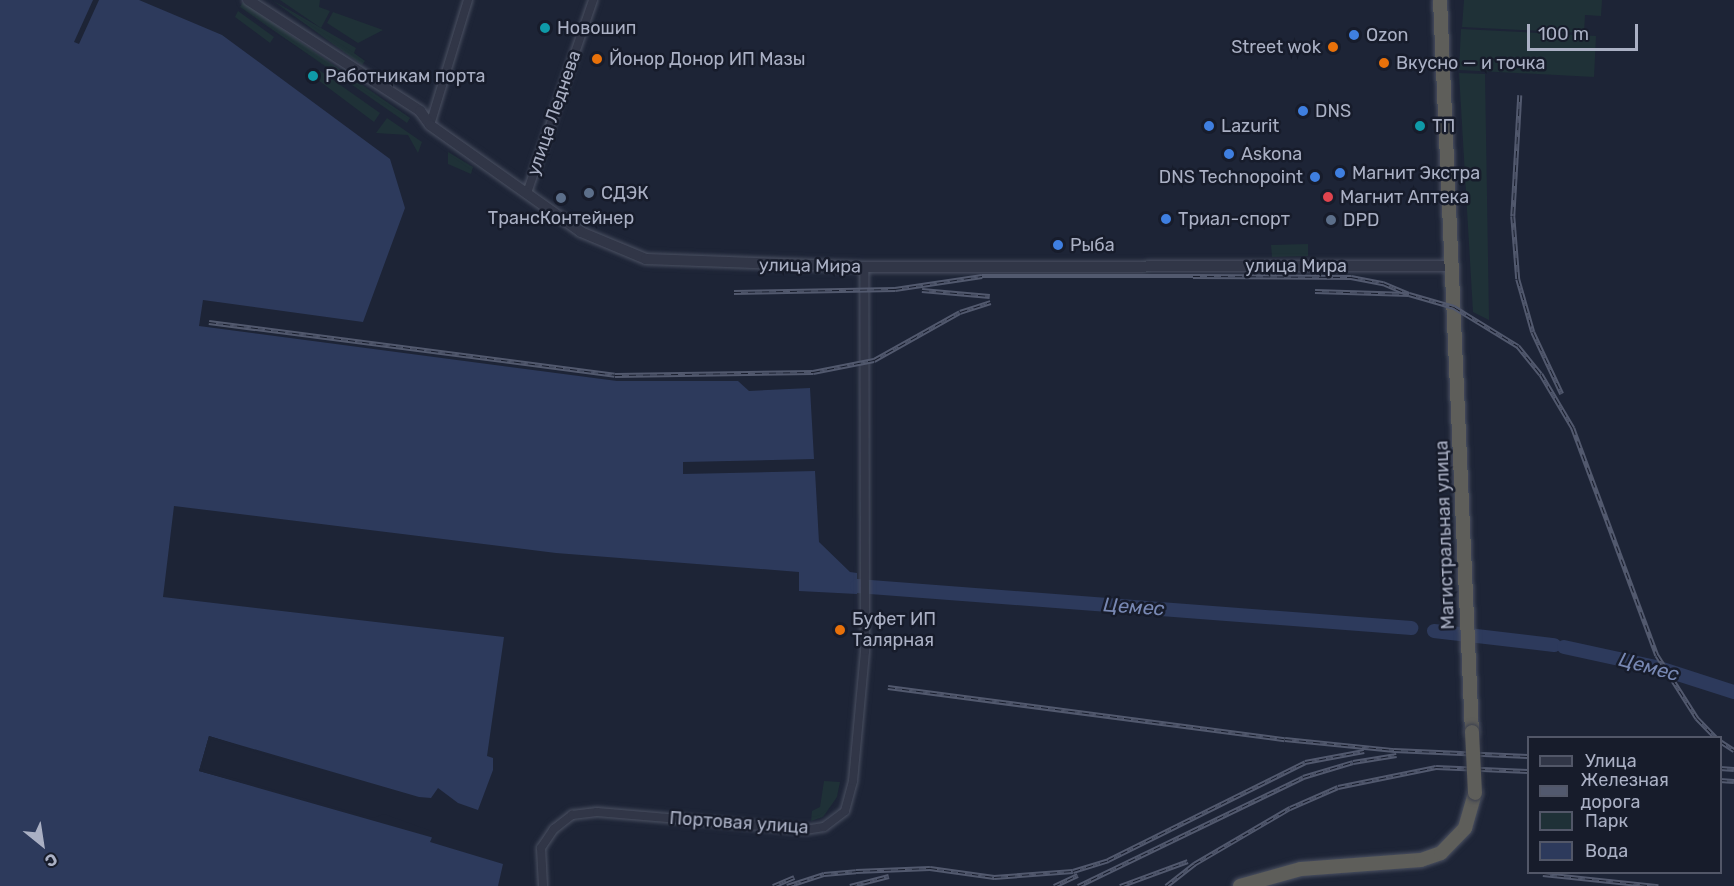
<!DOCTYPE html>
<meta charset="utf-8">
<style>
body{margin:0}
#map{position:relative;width:1734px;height:886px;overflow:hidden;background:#1d2436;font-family:Rubik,sans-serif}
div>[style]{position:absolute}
.green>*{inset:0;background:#1f3137}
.water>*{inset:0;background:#2d3a5c}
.pier>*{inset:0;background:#1d2436}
.river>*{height:14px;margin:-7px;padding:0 7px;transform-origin:7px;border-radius:7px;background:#2d3a5c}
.roads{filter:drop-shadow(0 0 2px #4b5162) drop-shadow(0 0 2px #4b5162)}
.minor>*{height:8px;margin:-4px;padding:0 4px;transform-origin:4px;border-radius:4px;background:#313647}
.tertiary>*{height:10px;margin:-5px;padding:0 5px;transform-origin:5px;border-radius:5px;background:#313647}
.trunk>*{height:14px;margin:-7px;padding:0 7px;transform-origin:7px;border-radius:7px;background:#5e5e5a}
.rail>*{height:4.5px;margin-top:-2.25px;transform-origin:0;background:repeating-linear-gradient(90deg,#171c2b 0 7px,#52596e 0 14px);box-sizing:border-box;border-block:2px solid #52596e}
.bridges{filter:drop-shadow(0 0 2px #393e4e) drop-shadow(0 0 2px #393e4e)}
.trunk-bridge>*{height:14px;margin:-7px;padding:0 7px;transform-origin:7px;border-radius:7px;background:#5e5e5a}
.dots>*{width:16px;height:16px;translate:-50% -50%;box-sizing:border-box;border:3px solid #171c2b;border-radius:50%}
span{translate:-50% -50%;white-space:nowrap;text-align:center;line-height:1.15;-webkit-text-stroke:5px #171c2b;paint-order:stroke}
.poi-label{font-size:18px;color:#aab0c4}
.left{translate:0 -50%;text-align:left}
.right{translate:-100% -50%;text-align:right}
.street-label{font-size:18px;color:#aab0c4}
.water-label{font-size:20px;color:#7888b3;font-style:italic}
.legend{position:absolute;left:1527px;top:736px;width:195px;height:138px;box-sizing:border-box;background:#171c2b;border:2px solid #525768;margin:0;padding:8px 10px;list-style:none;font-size:18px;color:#aab0c4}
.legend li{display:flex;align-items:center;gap:12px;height:30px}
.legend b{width:30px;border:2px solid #525768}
.north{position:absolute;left:12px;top:814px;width:60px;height:60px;-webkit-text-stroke:4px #171c2b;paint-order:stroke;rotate:150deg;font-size:16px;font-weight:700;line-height:24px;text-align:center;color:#aab0c4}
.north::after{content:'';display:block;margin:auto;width:21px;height:27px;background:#aab0c4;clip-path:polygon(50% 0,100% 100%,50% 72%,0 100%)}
.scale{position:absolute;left:1527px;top:24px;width:111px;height:27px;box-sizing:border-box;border:3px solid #aab0c4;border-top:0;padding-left:8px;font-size:18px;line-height:21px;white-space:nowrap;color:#aab0c4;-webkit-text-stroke:4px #171c2b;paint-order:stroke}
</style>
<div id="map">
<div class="green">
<i style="clip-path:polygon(272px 0,356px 48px,354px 53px,365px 61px,362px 65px)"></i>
<i style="clip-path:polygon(280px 0,320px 0,319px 7px,330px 11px,321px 28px)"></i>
<i style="clip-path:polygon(1464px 0,1602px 0,1601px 16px,1585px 15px,1584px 33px,1462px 27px)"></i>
<i style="clip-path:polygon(243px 2px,410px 118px,407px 123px,240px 7px)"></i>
<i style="clip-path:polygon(238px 11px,274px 37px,270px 43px,235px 17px)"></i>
<i style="clip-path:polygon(333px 12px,383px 30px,358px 43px,327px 23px)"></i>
<i style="clip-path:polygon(1461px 29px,1596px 36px,1594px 77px,1459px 70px)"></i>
<i style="clip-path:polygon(319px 70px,380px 113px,374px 122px,314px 77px)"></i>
<i style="clip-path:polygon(1459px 73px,1485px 74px,1489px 320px,1473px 312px)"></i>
<i style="clip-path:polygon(387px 118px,422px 142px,418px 153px,408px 135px,376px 133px)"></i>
<i style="clip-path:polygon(448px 152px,473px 167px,471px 174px,448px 164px)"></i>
<i style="clip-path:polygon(1308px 244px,1308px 256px,1272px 257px,1271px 245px)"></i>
<i style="clip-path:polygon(824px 781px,840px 782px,837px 797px,823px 817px,811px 821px,812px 811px,820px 807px)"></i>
</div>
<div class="water">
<i style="clip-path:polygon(0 0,139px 0,222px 35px,390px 159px,405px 208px,363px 322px,203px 300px,199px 326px,617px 381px,738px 381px,749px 391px,810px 388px,814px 459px,683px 462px,683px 474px,815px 471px,819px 542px,850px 572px,857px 573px,857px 594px,799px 591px,799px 572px,556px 553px,174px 506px,163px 597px,504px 637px,487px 756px,493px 758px,493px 770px,478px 810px,458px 803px,438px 788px,431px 798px,419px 797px,209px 736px,199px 771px,433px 835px,430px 842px,503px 864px,498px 886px,0 886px)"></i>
</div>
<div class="pier">
<i style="clip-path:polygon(93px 0,99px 0,79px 44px,74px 42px)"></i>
<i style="clip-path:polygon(209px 736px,306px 767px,211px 739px,202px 769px,373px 818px,384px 814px,434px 832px,434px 838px,199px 771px)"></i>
</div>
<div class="river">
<i style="left:857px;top:586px;width:556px;rotate:4.34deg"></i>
<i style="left:1434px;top:631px;width:121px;rotate:6.7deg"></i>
<i style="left:1564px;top:647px;width:94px;rotate:12.3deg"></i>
<i style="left:1656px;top:667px;width:82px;rotate:17.8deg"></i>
</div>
<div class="roads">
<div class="minor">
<i style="left:430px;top:125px;width:131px;rotate:-73.1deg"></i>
<i style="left:527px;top:193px;width:204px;rotate:-71.1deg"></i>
<i style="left:543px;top:886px;width:38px;rotate:-93deg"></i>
<i style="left:541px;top:848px;width:23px;rotate:-56deg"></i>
<i style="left:554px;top:829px;width:23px;rotate:-38deg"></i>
<i style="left:572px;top:815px;width:25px;rotate:-7deg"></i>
<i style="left:597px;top:812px;width:209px;rotate:4.9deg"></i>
<i style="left:805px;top:830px;width:19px;rotate:-9deg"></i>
<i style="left:824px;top:827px;width:26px;rotate:-37deg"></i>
<i style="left:845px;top:811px;width:31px;rotate:-75deg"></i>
<i style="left:853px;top:781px;width:131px;rotate:-84.7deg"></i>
<i style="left:865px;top:651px;width:384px;rotate:-90.1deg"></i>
</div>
<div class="tertiary">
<i style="left:248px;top:0;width:205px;rotate:32.8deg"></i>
<i style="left:420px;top:111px;width:17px;rotate:54deg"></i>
<i style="left:430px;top:125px;width:185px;rotate:35.3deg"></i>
<i style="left:581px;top:232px;width:70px;rotate:22.6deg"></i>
<i style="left:646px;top:259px;width:218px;rotate:2.1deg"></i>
<i style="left:864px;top:267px;width:588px;rotate:-0.1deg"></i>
</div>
<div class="trunk">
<i style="left:1440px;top:0;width:733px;rotate:87.5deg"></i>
<i style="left:1240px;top:886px;width:63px;rotate:-15.6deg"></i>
<i style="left:1301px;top:869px;width:120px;rotate:-4.3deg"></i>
<i style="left:1421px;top:860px;width:21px;rotate:-19deg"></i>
<i style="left:1441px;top:853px;width:35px;rotate:-46deg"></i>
<i style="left:1465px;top:828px;width:36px;rotate:-74deg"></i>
</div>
</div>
<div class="rail">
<i style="left:1520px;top:95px;width:121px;rotate:93.3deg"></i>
<i style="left:1513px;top:216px;width:63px;rotate:85.5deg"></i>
<i style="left:1518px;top:279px;width:55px;rotate:74.2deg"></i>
<i style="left:1533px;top:332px;width:68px;rotate:64.9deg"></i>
<i style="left:922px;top:290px;width:68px;rotate:5deg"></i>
<i style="left:1315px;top:291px;width:94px;rotate:1.8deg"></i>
<i style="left:1409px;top:294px;width:47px;rotate:16.1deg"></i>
<i style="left:1454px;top:307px;width:75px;rotate:31.4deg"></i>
<i style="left:1518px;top:346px;width:36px;rotate:51deg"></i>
<i style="left:1541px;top:374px;width:63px;rotate:59.3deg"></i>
<i style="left:1573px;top:428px;width:242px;rotate:69.7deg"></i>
<i style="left:1657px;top:655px;width:75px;rotate:57.6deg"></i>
<i style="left:1697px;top:718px;width:28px;rotate:46deg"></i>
<i style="left:734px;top:292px;width:161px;rotate:-1.1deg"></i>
<i style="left:895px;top:289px;width:88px;rotate:-8.5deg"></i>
<i style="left:982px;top:276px;width:211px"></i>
<i style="left:1193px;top:276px;width:158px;rotate:0.4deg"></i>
<i style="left:1351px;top:277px;width:33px;rotate:11deg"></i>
<i style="left:1383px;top:283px;width:28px;rotate:23deg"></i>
<i style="left:209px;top:322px;width:409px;rotate:7.4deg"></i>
<i style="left:615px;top:375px;width:198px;rotate:-0.9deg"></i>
<i style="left:813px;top:372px;width:62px;rotate:-11.1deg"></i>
<i style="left:874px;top:360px;width:98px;rotate:-29.2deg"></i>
<i style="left:960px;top:312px;width:32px;rotate:-18deg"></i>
<i style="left:888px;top:687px;width:400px;rotate:7.5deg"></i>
<i style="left:1285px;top:739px;width:110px;rotate:5.8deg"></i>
<i style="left:1394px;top:750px;width:134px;rotate:2.6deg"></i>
<i style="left:1720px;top:741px;width:17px;rotate:33deg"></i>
<i style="left:1720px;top:768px;width:14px;rotate:4deg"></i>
<i style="left:1720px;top:780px;width:14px;rotate:4deg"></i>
<i style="left:1543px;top:874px;width:116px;rotate:6deg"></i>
<i style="left:773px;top:886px;width:23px;rotate:-23deg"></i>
<i style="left:787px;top:886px;width:39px;rotate:-18deg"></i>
<i style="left:824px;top:874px;width:32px;rotate:-5deg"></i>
<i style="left:856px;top:871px;width:74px;rotate:-2.3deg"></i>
<i style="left:930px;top:868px;width:65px;rotate:8deg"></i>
<i style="left:994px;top:877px;width:79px;rotate:-4.3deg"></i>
<i style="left:1073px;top:871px;width:37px;rotate:-17deg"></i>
<i style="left:1108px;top:860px;width:220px;rotate:-26.4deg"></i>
<i style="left:1305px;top:762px;width:60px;rotate:-10.6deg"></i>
<i style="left:850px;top:886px;width:40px;rotate:-14.4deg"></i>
<i style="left:1054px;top:886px;width:26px;rotate:-25deg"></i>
<i style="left:1078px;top:886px;width:250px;rotate:-25.8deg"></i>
<i style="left:1303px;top:777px;width:52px;rotate:-16.7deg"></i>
<i style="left:1353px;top:762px;width:44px;rotate:-9.2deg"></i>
<i style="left:1120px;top:886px;width:72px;rotate:-20.2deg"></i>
<i style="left:1166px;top:886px;width:36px;rotate:-38deg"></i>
<i style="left:1194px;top:864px;width:111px;rotate:-30.3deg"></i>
<i style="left:1290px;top:808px;width:52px;rotate:-23.6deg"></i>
<i style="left:1338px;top:787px;width:100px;rotate:-11.5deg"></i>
<i style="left:1436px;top:767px;width:92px;rotate:2.5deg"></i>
</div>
<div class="bridges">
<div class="trunk-bridge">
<i style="left:1472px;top:732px;width:61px;rotate:87.2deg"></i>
</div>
</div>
<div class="dots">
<i style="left:545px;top:28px;background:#0f9aa8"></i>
<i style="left:1354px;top:35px;background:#3f7fe0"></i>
<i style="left:1333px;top:47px;background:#e8710a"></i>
<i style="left:597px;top:59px;background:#e8710a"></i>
<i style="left:1384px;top:63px;background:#e8710a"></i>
<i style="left:313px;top:76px;background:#0f9aa8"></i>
<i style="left:1303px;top:111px;background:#3f7fe0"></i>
<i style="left:1209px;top:126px;background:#3f7fe0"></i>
<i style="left:1420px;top:126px;background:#0f9aa8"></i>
<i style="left:1229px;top:154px;background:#3f7fe0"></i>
<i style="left:1340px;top:173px;background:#3f7fe0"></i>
<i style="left:1315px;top:177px;background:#3f7fe0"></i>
<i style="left:589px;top:193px;background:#5c6f8a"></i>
<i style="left:1328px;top:197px;background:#e0444e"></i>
<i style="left:561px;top:198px;background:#5c6f8a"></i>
<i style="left:1166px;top:219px;background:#3f7fe0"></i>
<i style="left:1331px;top:220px;background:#5c6f8a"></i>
<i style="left:1058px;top:245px;background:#3f7fe0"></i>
<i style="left:840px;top:630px;background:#e8710a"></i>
</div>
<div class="poi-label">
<span class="left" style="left:557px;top:28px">Новошип</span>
<span class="left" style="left:1366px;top:35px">Ozon</span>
<span class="right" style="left:1321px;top:47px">Street wok</span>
<span class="left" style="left:609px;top:59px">Йонор Донор ИП Мазы</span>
<span class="left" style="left:1396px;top:63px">Вкусно — и точка</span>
<span class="left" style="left:325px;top:76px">Работникам порта</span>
<span class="left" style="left:1315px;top:111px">DNS</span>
<span class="left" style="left:1221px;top:126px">Lazurit</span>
<span class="left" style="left:1432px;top:126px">ТП</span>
<span class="left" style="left:1241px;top:154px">Askona</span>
<span class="left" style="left:1352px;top:173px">Магнит Экстра</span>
<span class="right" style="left:1303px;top:177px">DNS Technopoint</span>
<span class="left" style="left:601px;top:193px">СДЭК</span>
<span class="left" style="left:1340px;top:197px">Магнит Аптека</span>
<span style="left:561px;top:218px">ТрансКонтейнер</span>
<span class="left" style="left:1178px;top:219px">Триал-спорт</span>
<span class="left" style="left:1343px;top:220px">DPD</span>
<span class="left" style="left:1070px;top:245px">Рыба</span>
<span class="left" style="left:852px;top:630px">Буфет ИП<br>Талярная</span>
</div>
<div class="street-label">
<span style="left:554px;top:113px;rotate:-71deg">улица Леднева</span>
<span style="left:810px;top:266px;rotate:1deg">улица Мира</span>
<span style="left:1296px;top:266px">улица Мира</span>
<span style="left:1445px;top:535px;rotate:-92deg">Магистральная улица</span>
<span style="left:739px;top:823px;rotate:4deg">Портовая улица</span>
</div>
<div class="water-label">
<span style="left:1134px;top:607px;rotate:4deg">Цемес</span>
<span style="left:1649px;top:667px;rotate:15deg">Цемес</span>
</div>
<ul class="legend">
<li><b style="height:8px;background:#313647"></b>Улица</li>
<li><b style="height:8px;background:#52596e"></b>Железная дорога</li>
<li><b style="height:16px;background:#1f3137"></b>Парк</li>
<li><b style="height:16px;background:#2d3a5c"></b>Вода</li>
</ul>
<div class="north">С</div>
<div class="scale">100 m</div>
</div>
